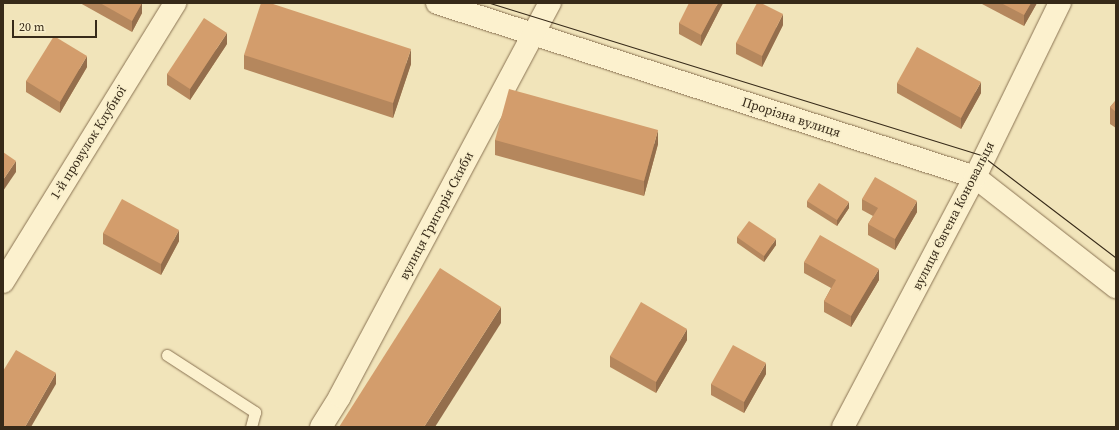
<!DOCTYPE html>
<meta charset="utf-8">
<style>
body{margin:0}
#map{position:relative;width:1119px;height:430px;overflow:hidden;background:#f1e4ba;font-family:"Source Serif 4",serif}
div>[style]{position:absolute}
.roads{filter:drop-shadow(0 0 1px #8a7353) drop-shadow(0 0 1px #8a7353)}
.lane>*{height:11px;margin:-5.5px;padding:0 5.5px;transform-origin:5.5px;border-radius:5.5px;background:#fcf1ce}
.street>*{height:22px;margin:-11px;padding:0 11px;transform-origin:11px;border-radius:11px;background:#fcf1ce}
.tram>*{height:1px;margin:-0.5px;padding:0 0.5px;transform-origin:0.5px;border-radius:0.5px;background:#372a19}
.wall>*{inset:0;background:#b5875d}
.shaded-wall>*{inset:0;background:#946e4c}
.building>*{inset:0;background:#d39d6c}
span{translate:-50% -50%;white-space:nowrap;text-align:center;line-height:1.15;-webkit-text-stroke:3px #f8eeca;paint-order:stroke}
.street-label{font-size:13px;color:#372a19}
.frame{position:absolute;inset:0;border:4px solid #372a19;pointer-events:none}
.scale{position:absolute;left:12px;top:20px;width:85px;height:18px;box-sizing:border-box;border:2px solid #372a19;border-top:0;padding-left:5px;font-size:12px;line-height:14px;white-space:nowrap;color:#372a19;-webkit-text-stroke:3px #f8eeca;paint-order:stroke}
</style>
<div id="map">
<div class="roads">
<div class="lane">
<i style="left:167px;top:355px;width:105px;rotate:32.9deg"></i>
<i style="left:255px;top:412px;width:16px;rotate:105deg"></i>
</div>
<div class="street">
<i style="left:437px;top:3px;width:565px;rotate:17.92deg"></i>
<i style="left:975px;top:177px;width:179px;rotate:38deg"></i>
<i style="left:3px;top:282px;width:328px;rotate:-58.3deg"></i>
<i style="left:321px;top:427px;width:36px;rotate:-58deg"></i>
<i style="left:340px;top:396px;width:446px;rotate:-61.9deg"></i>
<i style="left:843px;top:427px;width:283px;rotate:-62.2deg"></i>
<i style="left:975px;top:177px;width:194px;rotate:-64deg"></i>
</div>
</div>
<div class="tram">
<i style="left:490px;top:3px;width:514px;rotate:17.2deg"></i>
<i style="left:981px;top:155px;width:170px;rotate:37.3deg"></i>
</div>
<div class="wall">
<i style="clip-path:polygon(80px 3px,142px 3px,142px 13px,132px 32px)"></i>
<i style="clip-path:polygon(723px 3px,701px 46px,679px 34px,679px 23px)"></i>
<i style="clip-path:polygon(982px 3px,1037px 3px,1024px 26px,982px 4px)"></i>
<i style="clip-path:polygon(783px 25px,762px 67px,736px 54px,736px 43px)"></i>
<i style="clip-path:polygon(227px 44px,190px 100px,167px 85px,167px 74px)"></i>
<i style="clip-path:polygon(244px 55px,411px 64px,393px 118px,244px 69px)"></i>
<i style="clip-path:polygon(87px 67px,60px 113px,26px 92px,26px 81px)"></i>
<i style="clip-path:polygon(897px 83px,981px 93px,961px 129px,897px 93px)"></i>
<i style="clip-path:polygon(1116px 100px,1116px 128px,1110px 124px,1110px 107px)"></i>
<i style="clip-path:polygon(495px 140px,658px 144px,644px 196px,495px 155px)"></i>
<i style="clip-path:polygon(862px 199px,917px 212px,895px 250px,868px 235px,868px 224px,873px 216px,862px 210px)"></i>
<i style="clip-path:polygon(807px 201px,849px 208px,837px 226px,807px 207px)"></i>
<i style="clip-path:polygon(103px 233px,179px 241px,161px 275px,103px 244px)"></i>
<i style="clip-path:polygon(737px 237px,776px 245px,764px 262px,737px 243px)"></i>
<i style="clip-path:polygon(804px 262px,879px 280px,851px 327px,824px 312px,824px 301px,831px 288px,804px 273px)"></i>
<i style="clip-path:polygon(687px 340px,656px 393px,610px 367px,610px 356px)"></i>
<i style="clip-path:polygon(766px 374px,744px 413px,711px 395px,711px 384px)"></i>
</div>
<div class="shaded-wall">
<i style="clip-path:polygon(142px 3px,142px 13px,132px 32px,132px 21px)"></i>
<i style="clip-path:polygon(718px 3px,723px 3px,701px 46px,701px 35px)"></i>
<i style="clip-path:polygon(1031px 3px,1037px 3px,1024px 26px,1024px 15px)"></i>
<i style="clip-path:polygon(783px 14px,783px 25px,762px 67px,762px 56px)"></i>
<i style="clip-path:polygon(227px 33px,227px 44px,190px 100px,190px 89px)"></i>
<i style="clip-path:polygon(411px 49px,411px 64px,393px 118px,393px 103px)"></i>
<i style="clip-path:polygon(87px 56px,87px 67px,60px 113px,60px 102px)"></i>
<i style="clip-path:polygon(981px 82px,981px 93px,961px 129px,961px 118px)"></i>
<i style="clip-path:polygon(658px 130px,658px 144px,644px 196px,644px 181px)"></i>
<i style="clip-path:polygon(16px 161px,16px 172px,3px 191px,3px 180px)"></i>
<i style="clip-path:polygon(917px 201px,917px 212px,895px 250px,895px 239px)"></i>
<i style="clip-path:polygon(849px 202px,849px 208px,837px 226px,837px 220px)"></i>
<i style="clip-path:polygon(179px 230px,179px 241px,161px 275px,161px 264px)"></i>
<i style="clip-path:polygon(776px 239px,776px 245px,764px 262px,764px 256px)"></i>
<i style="clip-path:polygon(879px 269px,879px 280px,851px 327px,851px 316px)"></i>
<i style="clip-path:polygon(501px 307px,501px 323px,435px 427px,424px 427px)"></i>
<i style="clip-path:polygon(687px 329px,687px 340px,656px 393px,656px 382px)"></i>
<i style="clip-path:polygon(766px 363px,766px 374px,744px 413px,744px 402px)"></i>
<i style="clip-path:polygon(56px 373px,56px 384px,31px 427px,25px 427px)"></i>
</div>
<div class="building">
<i style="clip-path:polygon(100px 3px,142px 3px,132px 21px)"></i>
<i style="clip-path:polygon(261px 3px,270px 3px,411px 49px,393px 103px,244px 55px)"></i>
<i style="clip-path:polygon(689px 3px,718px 3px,701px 35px,679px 23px)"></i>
<i style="clip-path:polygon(757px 3px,761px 3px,783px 14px,762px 56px,736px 43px)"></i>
<i style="clip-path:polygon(1001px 3px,1031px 3px,1024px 15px)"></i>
<i style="clip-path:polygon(204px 18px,227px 33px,190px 89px,167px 74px)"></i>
<i style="clip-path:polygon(54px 36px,87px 56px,60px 102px,26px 81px)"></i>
<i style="clip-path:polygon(917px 47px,981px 82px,961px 118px,897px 83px)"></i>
<i style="clip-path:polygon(509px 89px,658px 130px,644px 181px,495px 140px)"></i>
<i style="clip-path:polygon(1116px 100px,1116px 112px,1110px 107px)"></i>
<i style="clip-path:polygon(3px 152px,16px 161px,3px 180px)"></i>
<i style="clip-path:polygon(875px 177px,917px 201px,895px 239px,868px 224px,878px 208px,862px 199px)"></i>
<i style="clip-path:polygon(819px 183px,849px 202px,837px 220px,807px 201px)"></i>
<i style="clip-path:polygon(122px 199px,179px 230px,161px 264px,103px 233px)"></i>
<i style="clip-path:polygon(749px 221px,776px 239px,764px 256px,737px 237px)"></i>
<i style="clip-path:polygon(820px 235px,879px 269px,851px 316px,824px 301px,836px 280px,804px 262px)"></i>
<i style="clip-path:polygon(440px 268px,501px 307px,424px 427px,339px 427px)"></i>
<i style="clip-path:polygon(641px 302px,687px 329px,656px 382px,610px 356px)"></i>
<i style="clip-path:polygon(733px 345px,766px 363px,744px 402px,711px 384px)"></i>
<i style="clip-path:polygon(16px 350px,56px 373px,25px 427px,6px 427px,3px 425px,3px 371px)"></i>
</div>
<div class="street-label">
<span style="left:791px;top:118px;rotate:18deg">Прорізна вулиця</span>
<span style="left:89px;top:143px;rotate:-58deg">1-й провулок Клубної</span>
<span style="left:437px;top:216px;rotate:-62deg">вулиця Григорія Скиби</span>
<span style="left:954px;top:216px;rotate:-63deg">вулиця Євгена Коновальця</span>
</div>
<div class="frame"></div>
<div class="scale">20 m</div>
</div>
